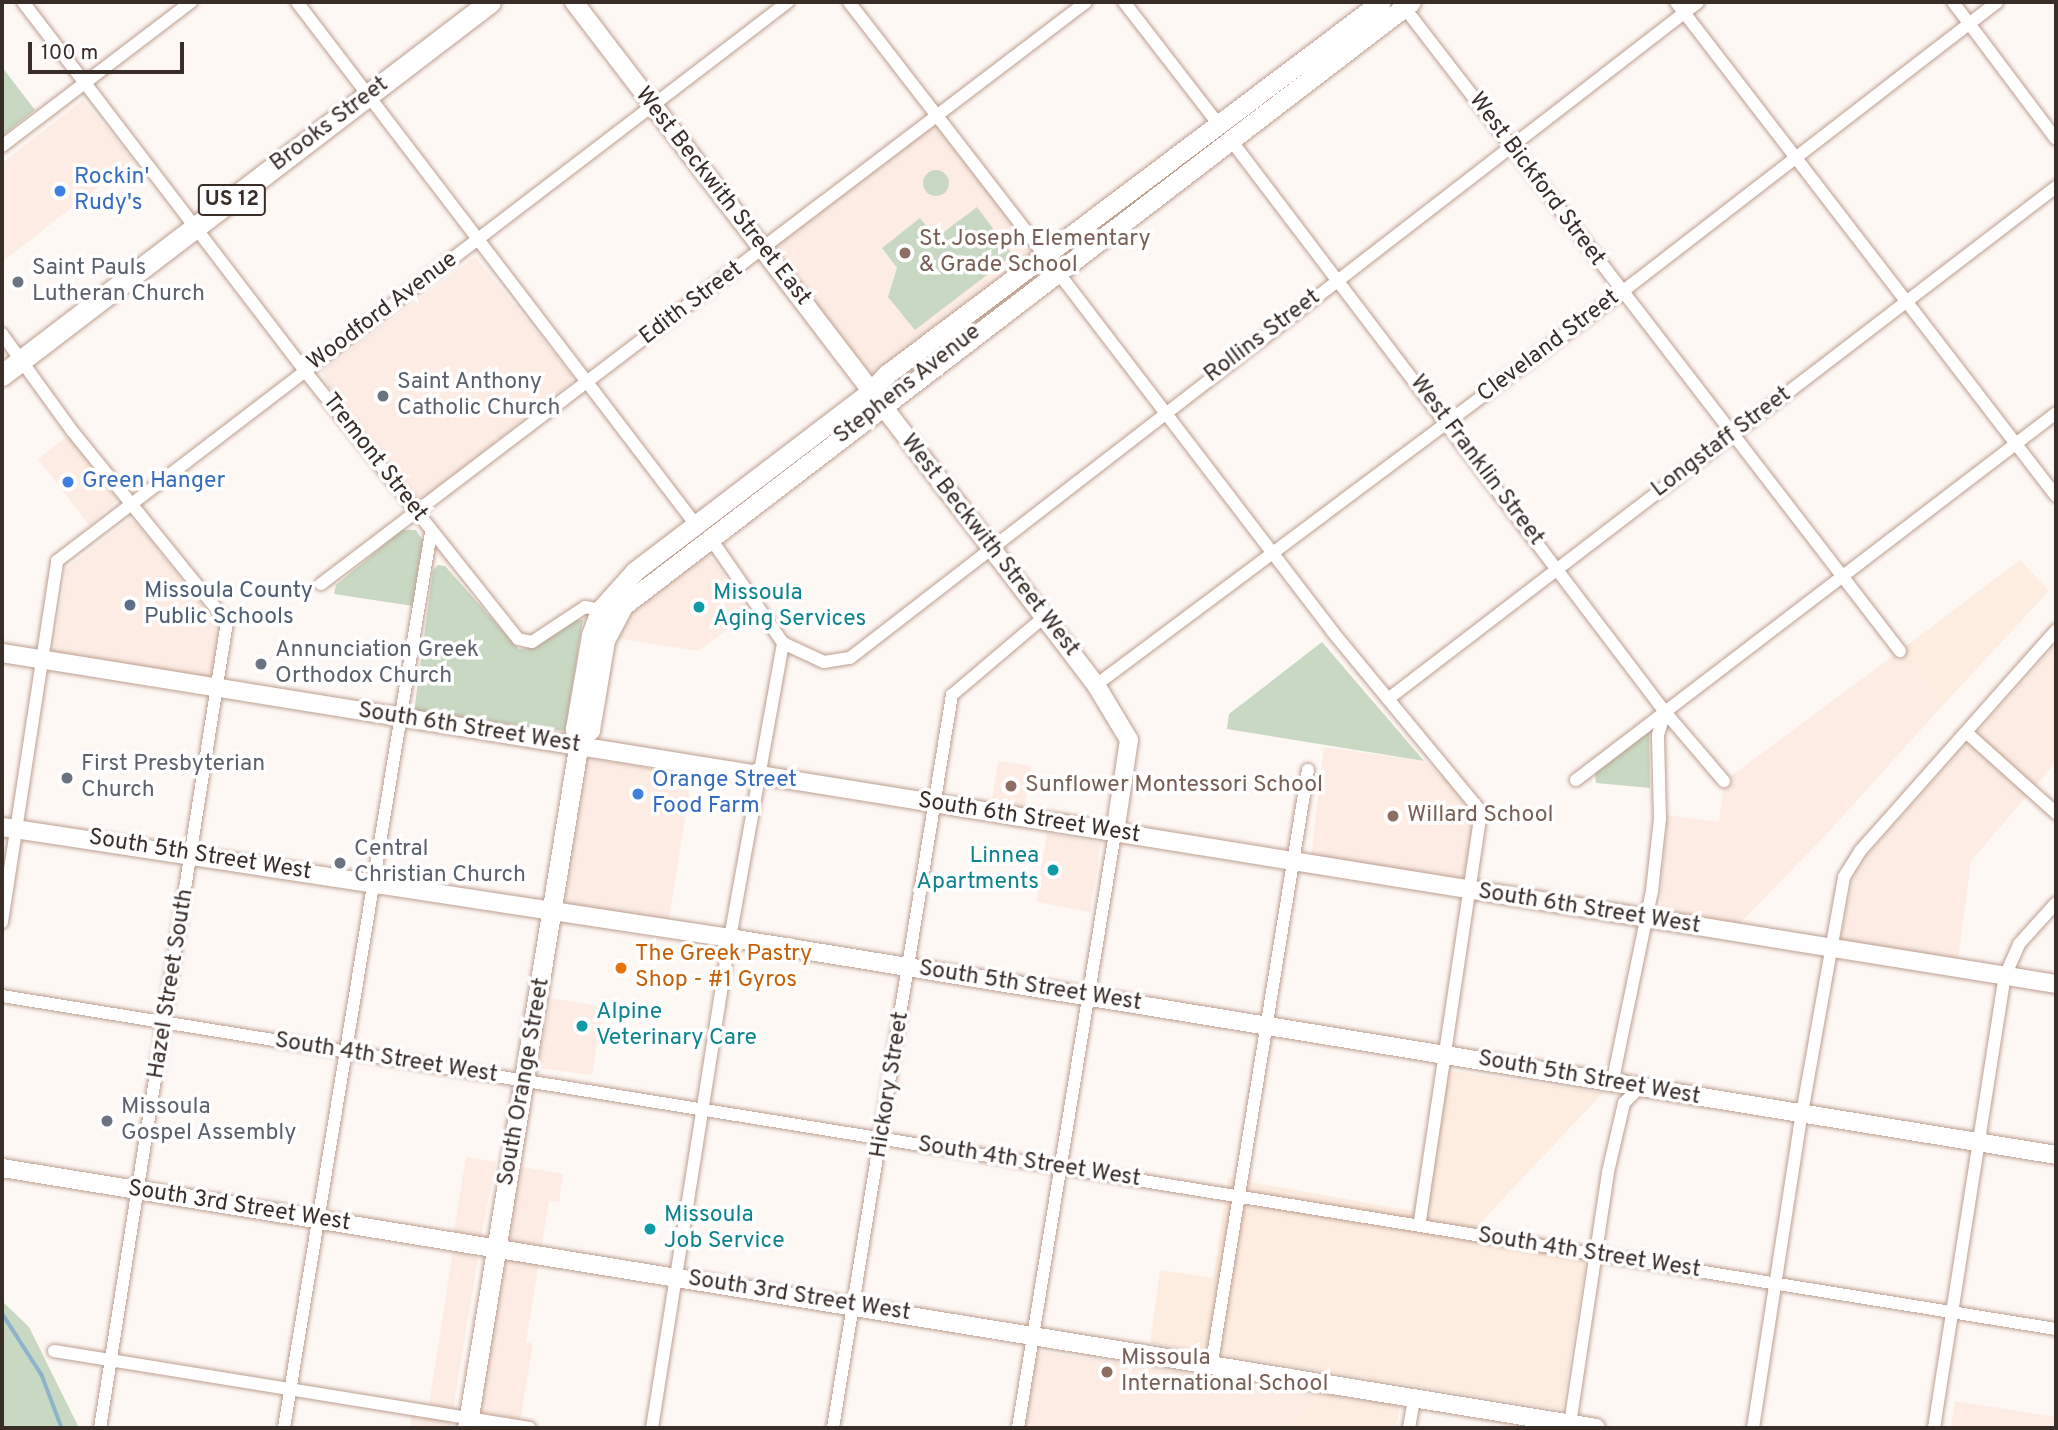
<!DOCTYPE html>
<style>
body{margin:0}
#map{position:relative;width:2058px;height:1430px;overflow:hidden;background:#fef8f5;font-family:Overpass,sans-serif}
div>[style]{position:absolute}
.built>*{inset:0;background:#fcece4}
.industrial>*{inset:0;background:#fdece0}
.green>*{inset:0;background:#c8d8c2}
.round{border-radius:50%}
.stream>*{height:3.5px;margin:-1.75px;padding:0 1.75px;transform-origin:1.75px;border-radius:1.75px;background:#8cb3ca}
.roads{filter:drop-shadow(0 0 2px #bc9f90) drop-shadow(0 0 2px #bc9f90)}
.street>*{height:12px;margin:-6px;padding:0 6px;transform-origin:6px;border-radius:6px;background:#fff}
.secondary>*{height:18px;margin:-9px;padding:0 9px;transform-origin:9px;border-radius:9px;background:#fff}
.primary>*{height:19px;margin:-9.5px;padding:0 9.5px;transform-origin:9.5px;border-radius:9.5px;background:#fff}
.highway>*{height:21px;margin:-10.5px;padding:0 10.5px;transform-origin:10.5px;border-radius:10.5px;background:#fff}
.dots>*{width:19px;height:19px;translate:-50% -50%;box-sizing:border-box;border:4px solid #fff;border-radius:50%}
span{translate:-50% -50%;white-space:nowrap;text-align:center;line-height:1.15;-webkit-text-stroke:7px #fff;paint-order:stroke}
.shield-label span{padding:2px 5px;background:#fff;border:2px solid;border-radius:5px;-webkit-text-stroke-width:0}
.shield-label{font-size:21px;color:#392d27;font-weight:700}
.street-label{font-size:23px;color:#392d27}
.shop-label{font-size:23px;color:#366cbe}
.left{translate:0 -50%;text-align:left}
.education-label{font-size:23px;color:#785e54}
.worship-label{font-size:23px;color:#5b616d}
.service-label{font-size:23px;color:#4e5e75}
.culture-label{font-size:23px;color:#0d838f}
.right{translate:-100% -50%;text-align:right}
.food-label{font-size:23px;color:#c56008}
.frame{position:absolute;inset:0;border:4px solid #392d27;pointer-events:none}
.scale{position:absolute;left:28px;top:42px;width:156px;height:32px;box-sizing:border-box;border:4px solid #392d27;border-top:0;padding-left:9px;font-size:21px;line-height:24px;white-space:nowrap;color:#392d27;-webkit-text-stroke:5px #fff;paint-order:stroke}
</style>
<div id="map">
<div class="built">
<i style="clip-path:polygon(83px 100px,133px 160px,2px 262px,2px 163px)"></i>
<i style="clip-path:polygon(936px 119px,1045px 256px,870px 392px,764px 249px)"></i>
<i style="clip-path:polygon(475px 257px,572px 375px,572px 382px,426px 496px,415px 499px,328px 386px,322px 371px)"></i>
<i style="clip-path:polygon(69px 435px,117px 500px,89px 525px,38px 459px)"></i>
<i style="clip-path:polygon(129px 520px,136px 523px,223px 630px,215px 679px,53px 653px,67px 568px)"></i>
<i style="clip-path:polygon(702px 546px,751px 612px,698px 651px,609px 637px,620px 610px)"></i>
<i style="clip-path:polygon(2056px 644px,2056px 762px,1971px 861px,1958px 960px,1840px 941px,1853px 878px,1869px 853px)"></i>
<i style="clip-path:polygon(1900px 651px,1943px 705px,1825px 836px,1740px 923px,1660px 911px,1667px 815px,1719px 822px,1724px 781px)"></i>
<i style="clip-path:polygon(1324px 747px,1424px 761px,1454px 788px,1469px 809px,1473px 823px,1463px 882px,1311px 858px)"></i>
<i style="clip-path:polygon(587px 758px,692px 775px,668px 925px,564px 908px)"></i>
<i style="clip-path:polygon(998px 761px,1031px 766px,1024px 811px,991px 806px)"></i>
<i style="clip-path:polygon(1047px 833px,1101px 843px,1090px 912px,1036px 902px)"></i>
<i style="clip-path:polygon(551px 998px,603px 1007px,592px 1075px,538px 1068px)"></i>
<i style="clip-path:polygon(466px 1157px,496px 1162px,480px 1242px,453px 1237px)"></i>
<i style="clip-path:polygon(518px 1166px,563px 1174px,559px 1202px,549px 1201px,526px 1342px,533px 1344px,519px 1428px,478px 1428px)"></i>
<i style="clip-path:polygon(453px 1250px,478px 1258px,450px 1428px,410px 1428px,412px 1409px,428px 1411px)"></i>
<i style="clip-path:polygon(1038px 1351px,1320px 1393px,1287px 1428px,1025px 1428px)"></i>
<i style="clip-path:polygon(1955px 1401px,2056px 1417px,2056px 1428px,1951px 1428px)"></i>
</div>
<div class="industrial">
<i style="clip-path:polygon(2020px 560px,2049px 591px,1943px 705px,1900px 651px)"></i>
<i style="clip-path:polygon(1446px 1070px,1603px 1093px,1464px 1240px,1586px 1260px,1562px 1410px,1150px 1343px,1160px 1270px,1213px 1278px,1228px 1178px,1413px 1211px)"></i>
<i style="clip-path:polygon(1320px 1393px,1400px 1406px,1396px 1428px,1287px 1428px)"></i>
</div>
<div class="green">
<i style="clip-path:polygon(2px 67px,35px 110px,2px 136px)"></i>
<i style="clip-path:polygon(1176px 167px,952px 341px,950px 338px)"></i>
<i class="round" style="left:923px;top:170px;width:26px;height:26px"></i>
<i style="clip-path:polygon(977px 207px,1013px 255px,915px 330px,888px 297px,897px 268px,882px 248px,920px 218px,936px 238px)"></i>
<i style="clip-path:polygon(402px 530px,416px 530px,423px 541px,413px 606px,334px 594px,336px 585px)"></i>
<i style="clip-path:polygon(438px 565px,445px 566px,519px 649px,537px 647px,571px 620px,583px 620px,565px 731px,414px 712px,433px 570px)"></i>
<i style="clip-path:polygon(1322px 642px,1424px 761px,1227px 729px,1229px 714px)"></i>
<i style="clip-path:polygon(1649px 732px,1650px 788px,1596px 783px,1595px 773px)"></i>
<i style="clip-path:polygon(2px 1301px,29px 1327px,79px 1428px,2px 1428px)"></i>
</div>
<div class="stream">
<i style="left:2px;top:1313px;width:74px;rotate:57.2deg"></i>
<i style="left:42px;top:1375px;width:57px;rotate:69.3deg"></i>
</div>
<div class="roads">
<div class="street">
<i style="left:23px;top:2px;width:464px;rotate:52.6deg"></i>
<i style="left:305px;top:371px;width:342px;rotate:51.5deg"></i>
<i style="left:518px;top:639px;width:14px;rotate:12deg"></i>
<i style="left:532px;top:642px;width:64px;rotate:-33.4deg"></i>
<i style="left:585px;top:607px;width:15px;rotate:11deg"></i>
<i style="left:297px;top:2px;width:658px;rotate:52.66deg"></i>
<i style="left:849px;top:2px;width:321px;rotate:52.3deg"></i>
<i style="left:1124px;top:2px;width:155px;rotate:52.3deg"></i>
<i style="left:1676px;top:2px;width:623px;rotate:52.43deg"></i>
<i style="left:1953px;top:2px;width:171px;rotate:53.1deg"></i>
<i style="left:1404px;top:7px;width:813px;rotate:52.4deg"></i>
<i style="left:1230px;top:139px;width:719px;rotate:52.8deg"></i>
<i style="left:1665px;top:712px;width:91px;rotate:49.5deg"></i>
<i style="left:2px;top:146px;width:238px;rotate:-37.3deg"></i>
<i style="left:1057px;top:271px;width:453px;rotate:52.6deg"></i>
<i style="left:1332px;top:631px;width:234px;rotate:50.5deg"></i>
<i style="left:1481px;top:812px;width:418px;rotate:98.5deg"></i>
<i style="left:2px;top:334px;width:121px;rotate:54.1deg"></i>
<i style="left:73px;top:432px;width:245px;rotate:51deg"></i>
<i style="left:227px;top:622px;width:816px;rotate:98.95deg"></i>
<i style="left:711px;top:539px;width:126px;rotate:55.3deg"></i>
<i style="left:783px;top:643px;width:45px;rotate:24.9deg"></i>
<i style="left:824px;top:662px;width:26px;rotate:-9deg"></i>
<i style="left:850px;top:658px;width:1072px;rotate:-37.72deg"></i>
<i style="left:321px;top:584px;width:961px;rotate:-37.26deg"></i>
<i style="left:1096px;top:685px;width:657px;rotate:-36.77deg"></i>
<i style="left:1622px;top:292px;width:474px;rotate:-37.7deg"></i>
<i style="left:1388px;top:699px;width:842px;rotate:-37.47deg"></i>
<i style="left:1967px;top:733px;width:120px;rotate:42deg"></i>
<i style="left:1576px;top:780px;width:604px;rotate:-37.4deg"></i>
<i style="left:2px;top:922px;width:365px;rotate:-81.3deg"></i>
<i style="left:57px;top:561px;width:920px;rotate:-37.41deg"></i>
<i style="left:2px;top:996px;width:2081px;rotate:9.21deg"></i>
<i style="left:1612px;top:1084px;width:197px;rotate:-78.3deg"></i>
<i style="left:1652px;top:891px;width:72px;rotate:-83.7deg"></i>
<i style="left:1660px;top:819px;width:84px;rotate:-91.4deg"></i>
<i style="left:1658px;top:735px;width:24px;rotate:-73deg"></i>
<i style="left:54px;top:1351px;width:482px;rotate:9.2deg"></i>
<i style="left:1211px;top:1368px;width:606px;rotate:-80.79deg"></i>
<i style="left:1570px;top:1424px;width:255px;rotate:-81.4deg"></i>
<i style="left:1608px;top:1172px;width:71px;rotate:-76.9deg"></i>
<i style="left:1624px;top:1103px;width:18px;rotate:-45deg"></i>
<i style="left:284px;top:1428px;width:908px;rotate:-80.68deg"></i>
<i style="left:652px;top:1428px;width:496px;rotate:-81deg"></i>
<i style="left:730px;top:938px;width:300px;rotate:-79.8deg"></i>
<i style="left:833px;top:1428px;width:743px;rotate:-80.78deg"></i>
<i style="left:952px;top:695px;width:121px;rotate:-40.3deg"></i>
<i style="left:1018px;top:1428px;width:603px;rotate:-80.74deg"></i>
<i style="left:1409px;top:1428px;width:27px;rotate:-80deg"></i>
<i style="left:1753px;top:1428px;width:302px;rotate:-81.2deg"></i>
<i style="left:1799px;top:1130px;width:257px;rotate:-79.9deg"></i>
<i style="left:1844px;top:877px;width:32px;rotate:-58deg"></i>
<i style="left:1861px;top:850px;width:294px;rotate:-48.4deg"></i>
<i style="left:1934px;top:1428px;width:458px;rotate:-81.1deg"></i>
<i style="left:2005px;top:976px;width:35px;rotate:-66deg"></i>
<i style="left:2019px;top:944px;width:55px;rotate:-47.9deg"></i>
</div>
<div class="secondary">
<i style="left:574px;top:2px;width:860px;rotate:52.61deg"></i>
<i style="left:1096px;top:685px;width:64px;rotate:59deg"></i>
<i style="left:1129px;top:740px;width:94px;rotate:98.6deg"></i>
<i style="left:2px;top:653px;width:2080px;rotate:9.15deg"></i>
<i style="left:2px;top:827px;width:736px;rotate:8.67deg"></i>
<i style="left:730px;top:938px;width:1344px;rotate:9.29deg"></i>
<i style="left:2px;top:1168px;width:1615px;rotate:9.26deg"></i>
</div>
<div class="primary">
<i style="left:580px;top:736px;width:12px;rotate:-31deg"></i>
<i style="left:590px;top:730px;width:91px;rotate:-80.5deg"></i>
<i style="left:605px;top:640px;width:40px;rotate:-62deg"></i>
<i style="left:624px;top:605px;width:991px;rotate:-37.46deg"></i>
<i style="left:580px;top:736px;width:9px;rotate:-126deg"></i>
<i style="left:575px;top:729px;width:95px;rotate:-80.3deg"></i>
<i style="left:591px;top:635px;width:27px;rotate:-70deg"></i>
<i style="left:600px;top:610px;width:52px;rotate:-48.1deg"></i>
<i style="left:635px;top:571px;width:295px;rotate:-37.3deg"></i>
<i style="left:870px;top:392px;width:25px;rotate:-47deg"></i>
<i style="left:887px;top:374px;width:618px;rotate:-36.98deg"></i>
<i style="left:467px;top:1428px;width:701px;rotate:-80.73deg"></i>
</div>
<div class="highway">
<i style="left:2px;top:375px;width:614px;rotate:-37.39deg"></i>
</div>
</div>
<div class="dots">
<i style="left:60px;top:191px;background:#3f7fe0"></i>
<i style="left:905px;top:253px;background:#8d6e63"></i>
<i style="left:18px;top:282px;background:#6b7280"></i>
<i style="left:383px;top:396px;background:#6b7280"></i>
<i style="left:68px;top:482px;background:#3f7fe0"></i>
<i style="left:130px;top:605px;background:#5c6f8a"></i>
<i style="left:699px;top:607px;background:#0f9aa8"></i>
<i style="left:261px;top:664px;background:#6b7280"></i>
<i style="left:67px;top:778px;background:#6b7280"></i>
<i style="left:1011px;top:786px;background:#8d6e63"></i>
<i style="left:638px;top:794px;background:#3f7fe0"></i>
<i style="left:1393px;top:816px;background:#8d6e63"></i>
<i style="left:340px;top:863px;background:#6b7280"></i>
<i style="left:1053px;top:870px;background:#0f9aa8"></i>
<i style="left:621px;top:968px;background:#e8710a"></i>
<i style="left:582px;top:1026px;background:#0f9aa8"></i>
<i style="left:107px;top:1121px;background:#6b7280"></i>
<i style="left:650px;top:1229px;background:#0f9aa8"></i>
<i style="left:1107px;top:1372px;background:#8d6e63"></i>
</div>
<div class="shield-label">
<span style="left:232px;top:200px">US 12</span>
</div>
<div class="street-label">
<span style="left:330px;top:125px;rotate:-37deg">Brooks Street</span>
<span style="left:1536px;top:180px;rotate:53deg">West Bickford Street</span>
<span style="left:722px;top:197px;rotate:52deg">West Beckwith Street East</span>
<span style="left:692px;top:304px;rotate:-37deg">Edith Street</span>
<span style="left:383px;top:312px;rotate:-37deg">Woodford Avenue</span>
<span style="left:1263px;top:337px;rotate:-37deg">Rollins Street</span>
<span style="left:1549px;top:347px;rotate:-37deg">Cleveland Street</span>
<span style="left:908px;top:385px;rotate:-38deg">Stephens Avenue</span>
<span style="left:1722px;top:443px;rotate:-37deg">Longstaff Street</span>
<span style="left:374px;top:458px;rotate:52deg">Tremont Street</span>
<span style="left:1476px;top:461px;rotate:53deg">West Franklin Street</span>
<span style="left:989px;top:546px;rotate:52deg">West Beckwith Street West</span>
<span style="left:469px;top:729px;rotate:9deg">South 6th Street West</span>
<span style="left:1029px;top:819px;rotate:9deg">South 6th Street West</span>
<span style="left:200px;top:856px;rotate:9deg">South 5th Street West</span>
<span style="left:1589px;top:910px;rotate:9deg">South 6th Street West</span>
<span style="left:172px;top:984px;rotate:-81deg">Hazel Street South</span>
<span style="left:1030px;top:987px;rotate:9deg">South 5th Street West</span>
<span style="left:386px;top:1059px;rotate:9deg">South 4th Street West</span>
<span style="left:1589px;top:1079px;rotate:10deg">South 5th Street West</span>
<span style="left:525px;top:1082px;rotate:-80deg">South Orange Street</span>
<span style="left:891px;top:1085px;rotate:-81deg">Hickory Street</span>
<span style="left:1029px;top:1163px;rotate:9deg">South 4th Street West</span>
<span style="left:239px;top:1207px;rotate:9deg">South 3rd Street West</span>
<span style="left:1589px;top:1254px;rotate:9deg">South 4th Street West</span>
<span style="left:799px;top:1297px;rotate:9deg">South 3rd Street West</span>
</div>
<div class="shop-label">
<span class="left" style="left:74px;top:191px">Rockin'<br>Rudy's</span>
<span class="left" style="left:82px;top:482px">Green Hanger</span>
<span class="left" style="left:652px;top:794px">Orange Street<br>Food Farm</span>
</div>
<div class="education-label">
<span class="left" style="left:919px;top:253px">St. Joseph Elementary<br>&amp; Grade School</span>
<span class="left" style="left:1025px;top:786px">Sunflower Montessori School</span>
<span class="left" style="left:1407px;top:816px">Willard School</span>
<span class="left" style="left:1121px;top:1372px">Missoula<br>International School</span>
</div>
<div class="worship-label">
<span class="left" style="left:32px;top:282px">Saint Pauls<br>Lutheran Church</span>
<span class="left" style="left:397px;top:396px">Saint Anthony<br>Catholic Church</span>
<span class="left" style="left:275px;top:664px">Annunciation Greek<br>Orthodox Church</span>
<span class="left" style="left:81px;top:778px">First Presbyterian<br>Church</span>
<span class="left" style="left:354px;top:863px">Central<br>Christian Church</span>
<span class="left" style="left:121px;top:1121px">Missoula<br>Gospel Assembly</span>
</div>
<div class="service-label">
<span class="left" style="left:144px;top:605px">Missoula County<br>Public Schools</span>
</div>
<div class="culture-label">
<span class="left" style="left:713px;top:607px">Missoula<br>Aging Services</span>
<span class="right" style="left:1039px;top:870px">Linnea<br>Apartments</span>
<span class="left" style="left:596px;top:1026px">Alpine<br>Veterinary Care</span>
<span class="left" style="left:664px;top:1229px">Missoula<br>Job Service</span>
</div>
<div class="food-label">
<span class="left" style="left:635px;top:968px">The Greek Pastry<br>Shop - #1 Gyros</span>
</div>
<div class="frame"></div>
<div class="scale">100 m</div>
</div>
